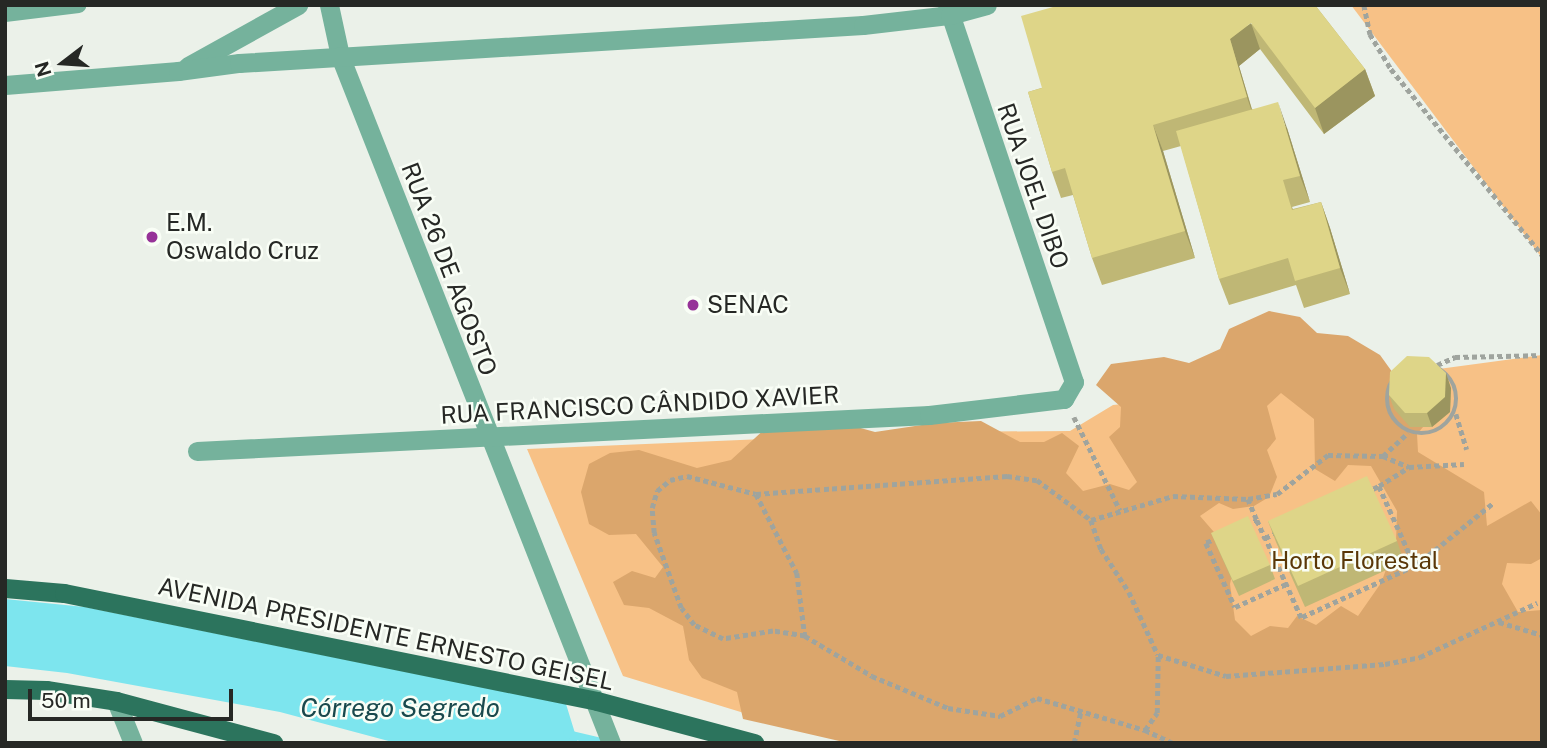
<!DOCTYPE html>
<meta charset="utf-8">
<style>
body{margin:0}
#map{position:relative;width:1547px;height:748px;overflow:hidden;background:#ebf1e9;font-family:"Public Sans",sans-serif}
div>[style]{position:absolute}
.green>*{inset:0;background:#f7c186}
.forest>*{inset:0;background:#dba66c}
.water>*{inset:0;background:#7de5ee}
.stream>*{height:8px;margin:-4px;padding:0 4px;transform-origin:4px;border-radius:4px;background:#7de5ee}
.path>*{height:4.5px;margin-top:-2.25px;transform-origin:0;background:repeating-linear-gradient(90deg,#9fa49e 0 5px,transparent 0 8.5px)}
.path>.ring{margin:-2.25px;padding:0;box-sizing:content-box;background:none;border:4.5px solid #9fa49e;border-radius:50%}
.service>*{height:16px;margin:-8px;padding:0 8px;transform-origin:8px;border-radius:8px;background:#75b29c}
.minor>*{height:19px;margin:-9.5px;padding:0 9.5px;transform-origin:9.5px;border-radius:9.5px;background:#75b29c}
.tertiary>*{height:19px;margin:-9.5px;padding:0 9.5px;transform-origin:9.5px;border-radius:9.5px;background:#75b29c}
.primary>*{height:19px;margin:-9.5px;padding:0 9.5px;transform-origin:9.5px;border-radius:9.5px;background:#2c745d}
.wall>*{inset:0;background:#bfb775}
.shaded-wall>*{inset:0;background:#9b955f}
.building>*{inset:0;background:#ded588}
.dots>*{width:19px;height:19px;translate:-50% -50%;box-sizing:border-box;border:4px solid #f9fef6;border-radius:50%}
span{translate:-50% -50%;white-space:nowrap;text-align:center;line-height:1.15;-webkit-text-stroke:5px #f9fef6;paint-order:stroke}
.street-label{font-size:24px;color:#262825}
.poi-label{font-size:24px;color:#262825}
.left{translate:0 -50%;text-align:left}
.park-label{font-size:24px;color:#5a3707}
.water-label{font-size:26px;color:#19494d;font-style:italic}
.frame{position:absolute;inset:0;border:7px solid #262825;pointer-events:none}
.north{position:absolute;left:28px;top:28px;width:70px;height:70px;-webkit-text-stroke:5px #f9fef6;paint-order:stroke;rotate:253deg;font-size:19px;font-weight:700;line-height:28px;text-align:center;color:#262825}
.north::after{content:'';display:block;margin:auto;width:24px;height:32px;background:#262825;clip-path:polygon(50% 0,100% 100%,50% 72%,0 100%)}
.scale{position:absolute;left:28px;top:689px;width:205px;height:32px;box-sizing:border-box;border:4px solid #262825;border-top:0;padding-left:9px;font-size:21px;line-height:24px;white-space:nowrap;color:#262825;-webkit-text-stroke:5px #f9fef6;paint-order:stroke}
</style>
<div id="map">
<div class="green">
<i style="clip-path:polygon(1351px 5px,1542px 5px,1542px 258px)"></i>
<i style="clip-path:polygon(1542px 355px,1542px 743px,868px 743px,744px 713px,623px 676px,527px 449px,931px 432px,1070px 431px,1113px 405px,1379px 377px)"></i>
</div>
<div class="forest">
<i style="clip-path:polygon(evenodd,1269px 311px,1300px 317px,1317px 333px,1348px 336px,1380px 355px,1398px 380px,1436px 412px,1417px 434px,1418px 452px,1484px 492px,1487px 526px,1531px 501px,1542px 515px,1542px 558px,1531px 564px,1507px 563px,1502px 584px,1518px 612px,1542px 610px,1542px 743px,848px 743px,743px 719px,737px 692px,702px 678px,689px 660px,683px 626px,649px 608px,624px 605px,613px 582px,632px 571px,655px 578px,663px 567px,636px 534px,609px 535px,589px 524px,581px 492px,589px 464px,610px 453px,639px 450px,697px 468px,731px 460px,768px 426px,835px 421px,875px 432px,935px 423px,981px 421px,1020px 442px,1044px 442px,1062px 433px,1079px 446px,1066px 473px,1083px 491px,1110px 484px,1129px 490px,1137px 482px,1109px 437px,1120px 427px,1121px 407px,1096px 385px,1111px 364px,1164px 357px,1189px 363px,1220px 349px,1229px 329px,1269px 311px,1281px 393px,1314px 419px,1315px 469px,1335px 481px,1348px 465px,1371px 466px,1397px 511px,1396px 543px,1381px 583px,1358px 616px,1341px 606px,1316px 625px,1297px 616px,1288px 628px,1270px 626px,1251px 636px,1235px 620px,1230px 584px,1240px 539px,1220px 539px,1200px 516px,1219px 503px,1233px 509px,1254px 506px,1269px 497px,1277px 477px,1267px 450px,1276px 439px,1267px 406px,1281px 393px)"></i>
</div>
<div class="water">
<i style="clip-path:polygon(5px 599px,85px 607px,566px 704px,578px 743px,396px 743px,280px 712px,67px 673px,5px 666px)"></i>
</div>
<div class="stream">
<i style="left:567px;top:734px;width:36px;rotate:13deg"></i>
</div>
<div class="path">
<i style="left:1364px;top:5px;width:30px;rotate:78deg"></i>
<i style="left:1370px;top:34px;width:41px;rotate:59deg"></i>
<i style="left:1391px;top:69px;width:240px;rotate:50.9deg"></i>
<i class="ring" style="left:1387px;top:364px;width:65.5px;height:65.5px"></i>
<i style="left:1437px;top:365px;width:20px;rotate:-24deg"></i>
<i style="left:1455px;top:357px;width:87px;rotate:-1.3deg"></i>
<i style="left:1456px;top:414px;width:37px;rotate:73deg"></i>
<i style="left:1074px;top:417px;width:104px;rotate:63.7deg"></i>
<i style="left:1383px;top:456px;width:34px;rotate:-43deg"></i>
<i style="left:1379px;top:486px;width:88px;rotate:65.8deg"></i>
<i style="left:1415px;top:566px;width:125px;rotate:155.5deg"></i>
<i style="left:1301px;top:618px;width:88px;rotate:-114.2deg"></i>
<i style="left:1265px;top:538px;width:125px;rotate:-24.5deg"></i>
<i style="left:1379px;top:486px;width:36px;rotate:-32deg"></i>
<i style="left:1409px;top:467px;width:55px;rotate:-3.1deg"></i>
<i style="left:756px;top:494px;width:89px;rotate:62.6deg"></i>
<i style="left:797px;top:573px;width:64px;rotate:82.8deg"></i>
<i style="left:805px;top:636px;width:78px;rotate:30.8deg"></i>
<i style="left:872px;top:676px;width:82px;rotate:22.8deg"></i>
<i style="left:948px;top:708px;width:53px;rotate:8.7deg"></i>
<i style="left:1000px;top:716px;width:41px;rotate:-25.9deg"></i>
<i style="left:1037px;top:698px;width:113px;rotate:16.5deg"></i>
<i style="left:1145px;top:730px;width:31px;rotate:25deg"></i>
<i style="left:1248px;top:499px;width:23px;rotate:67deg"></i>
<i style="left:1091px;top:520px;width:85px;rotate:-16.3deg"></i>
<i style="left:1173px;top:496px;width:75px;rotate:2.3deg"></i>
<i style="left:1248px;top:499px;width:29px;rotate:-10deg"></i>
<i style="left:1277px;top:494px;width:64px;rotate:-37.4deg"></i>
<i style="left:1328px;top:455px;width:55px;rotate:1deg"></i>
<i style="left:1383px;top:456px;width:28px;rotate:23deg"></i>
<i style="left:1246px;top:525px;width:12px;rotate:-24deg"></i>
<i style="left:1257px;top:520px;width:20px;rotate:66deg"></i>
<i style="left:1219px;top:538px;width:14px;rotate:159deg"></i>
<i style="left:1206px;top:543px;width:70px;rotate:65.6deg"></i>
<i style="left:1235px;top:607px;width:56px;rotate:-24.3deg"></i>
<i style="left:1415px;top:566px;width:100px;rotate:-38.9deg"></i>
<i style="left:1499px;top:622px;width:45px;rotate:16.8deg"></i>
<i style="left:805px;top:636px;width:32px;rotate:-171deg"></i>
<i style="left:773px;top:631px;width:51px;rotate:170.9deg"></i>
<i style="left:723px;top:639px;width:32px;rotate:-154deg"></i>
<i style="left:694px;top:625px;width:21px;rotate:-127deg"></i>
<i style="left:681px;top:608px;width:80px;rotate:-109.8deg"></i>
<i style="left:654px;top:533px;width:25px;rotate:-95deg"></i>
<i style="left:652px;top:508px;width:18px;rotate:-74deg"></i>
<i style="left:657px;top:491px;width:17px;rotate:-40deg"></i>
<i style="left:670px;top:480px;width:17px;rotate:-13deg"></i>
<i style="left:687px;top:476px;width:71px;rotate:14.6deg"></i>
<i style="left:756px;top:494px;width:252px;rotate:-4.1deg"></i>
<i style="left:1007px;top:476px;width:30px;rotate:8deg"></i>
<i style="left:1037px;top:480px;width:67px;rotate:36.5deg"></i>
<i style="left:1091px;top:520px;width:31px;rotate:71deg"></i>
<i style="left:1101px;top:549px;width:51px;rotate:56.9deg"></i>
<i style="left:1129px;top:592px;width:69px;rotate:65.3deg"></i>
<i style="left:1158px;top:655px;width:71px;rotate:17.2deg"></i>
<i style="left:1226px;top:676px;width:159px;rotate:-4.3deg"></i>
<i style="left:1385px;top:664px;width:36px;rotate:-11deg"></i>
<i style="left:1420px;top:657px;width:129px;rotate:-24.8deg"></i>
<i style="left:1145px;top:730px;width:21px;rotate:-55deg"></i>
<i style="left:1157px;top:713px;width:58px;rotate:-89deg"></i>
<i style="left:1074px;top:743px;width:33px;rotate:-78deg"></i>
</div>
<div class="service">
<i style="left:5px;top:14px;width:74px;rotate:-7deg"></i>
</div>
<div class="minor">
<i style="left:329px;top:5px;width:52px;rotate:77.8deg"></i>
<i style="left:340px;top:56px;width:739px;rotate:68.47deg"></i>
<i style="left:197px;top:451px;width:733px;rotate:-2.82deg"></i>
<i style="left:929px;top:415px;width:136px;rotate:-6.8deg"></i>
<i style="left:1064px;top:399px;width:20px;rotate:-60deg"></i>
<i style="left:1074px;top:382px;width:398px;rotate:-108.6deg"></i>
<i style="left:116px;top:701px;width:45px;rotate:68deg"></i>
</div>
<div class="tertiary">
<i style="left:188px;top:66px;width:126px;rotate:-29deg"></i>
<i style="left:5px;top:85px;width:174px;rotate:-4.6deg"></i>
<i style="left:178px;top:71px;width:62px;rotate:-7.5deg"></i>
<i style="left:239px;top:63px;width:625px;rotate:-3.48deg"></i>
<i style="left:863px;top:25px;width:88px;rotate:-6.6deg"></i>
<i style="left:950px;top:15px;width:38px;rotate:-15deg"></i>
</div>
<div class="primary">
<i style="left:5px;top:588px;width:59px;rotate:4.8deg"></i>
<i style="left:64px;top:593px;width:544px;rotate:11.45deg"></i>
<i style="left:597px;top:701px;width:163px;rotate:15deg"></i>
<i style="left:5px;top:689px;width:41px;rotate:1.4deg"></i>
<i style="left:46px;top:690px;width:71px;rotate:8.9deg"></i>
<i style="left:116px;top:701px;width:163px;rotate:15deg"></i>
</div>
<div class="wall">
<i style="clip-path:polygon(1315px 5px,1365px 69px,1375px 96px,1324px 134px,1260px 49px,1239px 66px,1252px 109px,1287px 128px,1310px 202px,1292px 207px,1293px 209px,1321px 202px,1330px 228px,1350px 294px,1304px 308px,1296px 285px,1229px 305px,1219px 279px,1181px 146px,1163px 151px,1195px 258px,1102px 285px,1092px 258px,1073px 195px,1061px 198px,1052px 172px,1028px 92px)"></i>
<i style="clip-path:polygon(1451px 388px,1450px 412px,1432px 427px,1410px 427px,1394px 409px,1389px 395px)"></i>
<i style="clip-path:polygon(1268px 521px,1397px 541px,1404px 562px,1305px 607px,1276px 542px)"></i>
<i style="clip-path:polygon(1211px 533px,1270px 565px,1275px 579px,1239px 596px,1217px 547px)"></i>
</div>
<div class="shaded-wall">
<i style="clip-path:polygon(1251px 23px,1260px 49px,1239px 66px,1256px 124px,1247px 97px,1230px 39px)"></i>
<i style="clip-path:polygon(1365px 69px,1375px 96px,1324px 134px,1315px 108px)"></i>
<i style="clip-path:polygon(1278px 102px,1287px 128px,1310px 202px,1300px 176px)"></i>
<i style="clip-path:polygon(1153px 125px,1163px 151px,1195px 258px,1185px 231px)"></i>
<i style="clip-path:polygon(1321px 202px,1330px 228px,1350px 294px,1340px 268px)"></i>
<i style="clip-path:polygon(1446px 373px,1451px 388px,1450px 412px,1432px 427px,1427px 413px)"></i>
</div>
<div class="building">
<i style="clip-path:polygon(1060px 5px,1315px 5px,1365px 69px,1315px 108px,1251px 23px,1230px 39px,1247px 97px,1153px 125px,1185px 231px,1092px 258px,1065px 168px,1052px 172px,1028px 92px,1042px 88px,1021px 16px)"></i>
<i style="clip-path:polygon(1278px 102px,1300px 176px,1283px 180px,1292px 210px,1321px 202px,1340px 268px,1295px 281px,1288px 258px,1219px 279px,1176px 131px)"></i>
<i style="clip-path:polygon(1407px 356px,1429px 357px,1446px 373px,1445px 397px,1427px 413px,1405px 413px,1389px 395px,1390px 372px)"></i>
<i style="clip-path:polygon(1367px 476px,1397px 541px,1298px 586px,1268px 521px)"></i>
<i style="clip-path:polygon(1248px 516px,1270px 565px,1233px 581px,1211px 533px)"></i>
</div>
<div class="dots">
<i style="left:152px;top:237px;background:#963298"></i>
<i style="left:693px;top:305px;background:#963298"></i>
</div>
<div class="street-label">
<span style="left:1033px;top:186px;rotate:71deg">RUA JOEL DIBO</span>
<span style="left:449px;top:269px;rotate:69deg">RUA 26 DE AGOSTO</span>
<span style="left:640px;top:405px;rotate:-3deg">RUA FRANCISCO CÂNDIDO XAVIER</span>
<span style="left:386px;top:634px;rotate:12deg">AVENIDA PRESIDENTE ERNESTO GEISEL</span>
</div>
<div class="poi-label">
<span class="left" style="left:166px;top:237px">E.M.<br>Oswaldo Cruz</span>
<span class="left" style="left:707px;top:305px">SENAC</span>
</div>
<div class="park-label">
<span style="left:1355px;top:561px">Horto Florestal</span>
</div>
<div class="water-label">
<span style="left:400px;top:708px">Córrego Segredo</span>
</div>
<div class="frame"></div>
<div class="north">N</div>
<div class="scale">50 m</div>
</div>
